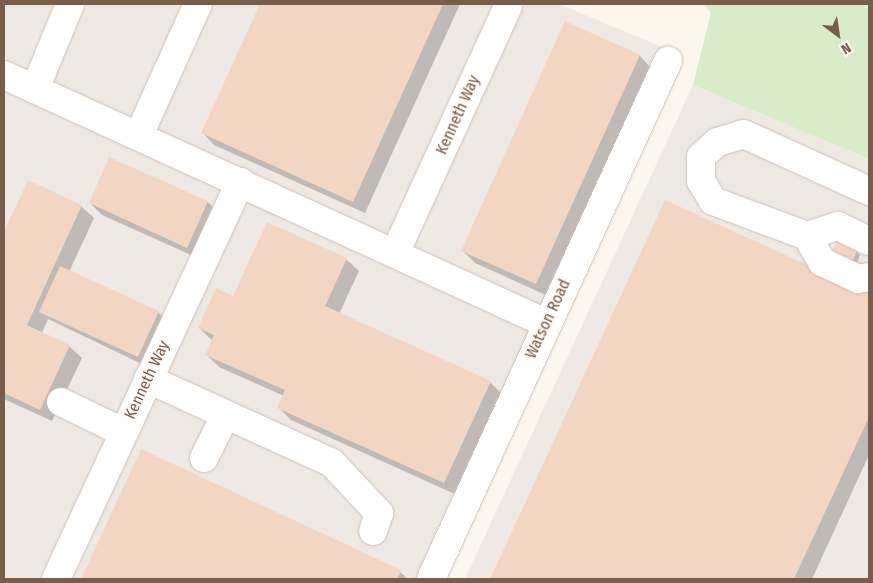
<!DOCTYPE html>
<style>
body{margin:0}
#map{position:relative;width:873px;height:583px;overflow:hidden;background:#fdf6ec;font-family:"Fira Sans Condensed",sans-serif}
div>[style]{position:absolute}
.industrial>*{inset:0;background:#efe9e4}
.green>*{inset:0;background:#d8ecc9}
.shadow>*{inset:0;background:#0003}
.building>*{inset:0;background:#f3d5c3}
.roads{filter:drop-shadow(0 0 1px #d1beb0) drop-shadow(0 0 1px #d1beb0)}
.minor>*{height:28px;margin:-14px;padding:0 14px;transform-origin:14px;border-radius:14px;background:#fff}
span{translate:-50% -50%;white-space:nowrap;text-align:center;line-height:1.15;-webkit-text-stroke:4px #fffaf3;paint-order:stroke}
.street-label{font-size:16px;color:#7a5c4d}
.frame{position:absolute;inset:0;border:5px solid #7a5c4d;pointer-events:none}
.north{position:absolute;left:813px;top:10px;width:50px;height:50px;-webkit-text-stroke:4px #fffaf3;paint-order:stroke;rotate:149deg;font-size:14px;font-weight:700;line-height:20px;text-align:center;color:#7a5c4d}
.north::after{content:'';display:block;margin:auto;width:18px;height:22px;background:#7a5c4d;clip-path:polygon(50% 0,100% 100%,50% 72%,0 100%)}
</style>
<div id="map">
<div class="industrial">
<i style="clip-path:polygon(4px 4px,559px 4px,662px 47px,416px 579px,4px 579px)"></i>
<i style="clip-path:polygon(693px 85px,869px 159px,869px 579px,465px 579px)"></i>
</div>
<div class="green">
<i style="clip-path:polygon(704px 4px,869px 4px,869px 159px,693px 85px,711px 13px)"></i>
</div>
<div class="shadow">
<i style="clip-path:polygon(261px 4px,460px 4px,365px 213px,214px 145px,202px 132px)"></i>
<i style="clip-path:polygon(566px 23px,640px 56px,652px 69px,548px 296px,475px 263px,462px 250px)"></i>
<i style="clip-path:polygon(110px 158px,208px 202px,220px 215px,200px 259px,102px 215px,90px 203px)"></i>
<i style="clip-path:polygon(28px 182px,81px 206px,94px 218px,69px 272px,158px 312px,170px 324px,150px 368px,48px 319px,42px 333px,69px 346px,82px 358px,52px 421px,4px 399px,4px 235px)"></i>
<i style="clip-path:polygon(666px 202px,869px 295px,869px 455px,812px 579px,492px 579px)"></i>
<i style="clip-path:polygon(834px 251px,856px 251px,860px 255px,857px 263px)"></i>
<i style="clip-path:polygon(346px 259px,359px 271px,339px 314px,490px 382px,502px 394px,457px 495px,291px 420px,278px 407px,284px 396px,219px 367px,207px 355px,213px 341px,199px 328px,234px 298px)"></i>
<i style="clip-path:polygon(141px 451px,400px 572px,408px 579px,83px 579px)"></i>
</div>
<div class="building">
<i style="clip-path:polygon(260px 4px,443px 4px,353px 202px,201px 133px)"></i>
<i style="clip-path:polygon(565px 21px,640px 55px,536px 284px,461px 251px)"></i>
<i style="clip-path:polygon(109px 157px,208px 201px,187px 248px,89px 203px)"></i>
<i style="clip-path:polygon(28px 180px,82px 205px,27px 325px,70px 345px,40px 410px,4px 393px,4px 232px)"></i>
<i style="clip-path:polygon(665px 200px,869px 293px,869px 417px,794px 579px,490px 579px)"></i>
<i style="clip-path:polygon(267px 222px,347px 258px,325px 306px,491px 381px,444px 483px,277px 408px,285px 390px,205px 355px,214px 335px,198px 328px,216px 288px,233px 296px)"></i>
<i style="clip-path:polygon(837px 241px,857px 250px,853px 260px,832px 252px)"></i>
<i style="clip-path:polygon(60px 266px,159px 311px,138px 357px,39px 312px)"></i>
<i style="clip-path:polygon(141px 449px,401px 570px,397px 579px,81px 579px)"></i>
</div>
<div class="roads">
<div class="minor">
<i style="left:4px;top:75px;width:596px;rotate:24.59deg"></i>
<i style="left:35px;top:89px;width:92px;rotate:-67.6deg"></i>
<i style="left:139px;top:135px;width:144px;rotate:-65.8deg"></i>
<i style="left:869px;top:191px;width:137px;rotate:-155.5deg"></i>
<i style="left:744px;top:134px;width:28px;rotate:163deg"></i>
<i style="left:717px;top:142px;width:22px;rotate:137deg"></i>
<i style="left:701px;top:157px;width:24px;rotate:90deg"></i>
<i style="left:701px;top:181px;width:23px;rotate:59deg"></i>
<i style="left:713px;top:201px;width:100px;rotate:20.4deg"></i>
<i style="left:807px;top:236px;width:30px;rotate:60deg"></i>
<i style="left:822px;top:262px;width:40px;rotate:25deg"></i>
<i style="left:858px;top:279px;width:11px;rotate:-10deg"></i>
<i style="left:807px;top:236px;width:33px;rotate:-18deg"></i>
<i style="left:838px;top:226px;width:34px;rotate:26deg"></i>
<i style="left:396px;top:251px;width:269px;rotate:-65.4deg"></i>
<i style="left:148px;top:379px;width:202px;rotate:24.5deg"></i>
<i style="left:332px;top:463px;width:69px;rotate:46.8deg"></i>
<i style="left:379px;top:513px;width:19px;rotate:108deg"></i>
<i style="left:61px;top:402px;width:69px;rotate:25.8deg"></i>
<i style="left:204px;top:458px;width:47px;rotate:-63.4deg"></i>
<i style="left:56px;top:579px;width:438px;rotate:-65.1deg"></i>
<i style="left:431px;top:579px;width:570px;rotate:-65.41deg"></i>
</div>
</div>
<div class="street-label">
<span style="left:458px;top:115px;rotate:-66deg">Kenneth Way</span>
<span style="left:548px;top:319px;rotate:-65deg">Watson Road</span>
<span style="left:147px;top:380px;rotate:-65deg">Kenneth Way</span>
</div>
<div class="frame"></div>
<div class="north">N</div>
</div>
